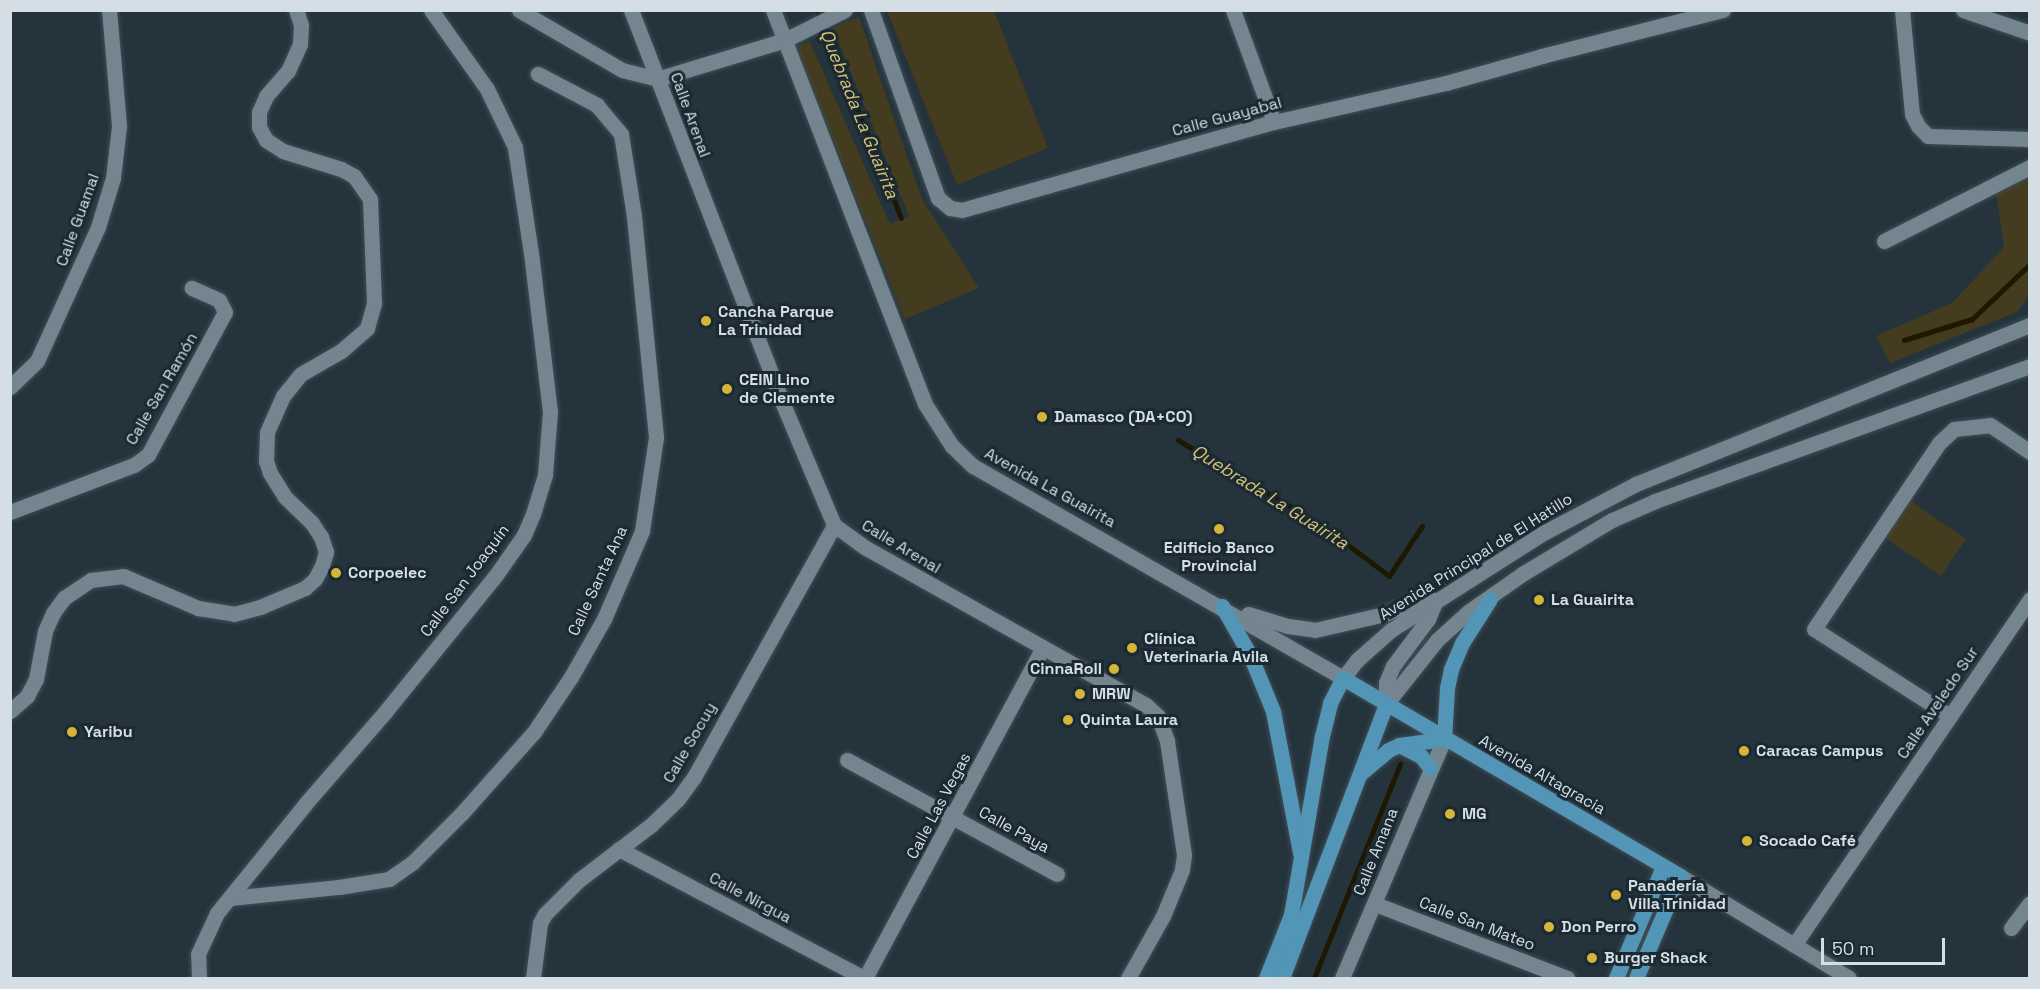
<!DOCTYPE html>
<meta charset="utf-8">
<style>
body{margin:0}
#map{position:relative;width:2040px;height:989px;overflow:hidden;background:#24333c;font-family:"Space Grotesk",sans-serif}
div>[style]{position:absolute}
.green>*{inset:0;background:#433c1e}
.stream>*{height:5px;margin:-2.5px;padding:0 2.5px;transform-origin:2.5px;border-radius:2.5px;background:#1e1801}
.roads{filter:drop-shadow(0 0 2px #404e55) drop-shadow(0 0 2px #404e55)}
.street>*{height:15px;margin:-7.5px;padding:0 7.5px;transform-origin:7.5px;border-radius:7.5px;background:#74858f}
.secondary>*{height:15px;margin:-7.5px;padding:0 7.5px;transform-origin:7.5px;border-radius:7.5px;background:#74858f}
.primary>*{height:15px;margin:-7.5px;padding:0 7.5px;transform-origin:7.5px;border-radius:7.5px;background:#5395b7}
.dots>*{width:16px;height:16px;translate:-50% -50%;box-sizing:border-box;border:3px solid #1a2932;border-radius:50%}
span{translate:-50% -50%;white-space:nowrap;text-align:center;line-height:1.15;-webkit-text-stroke:6px #1a2932;paint-order:stroke}
.street-label{font-size:16px;color:#d5dee4}
.poi-label{font-size:16px;color:#d5dee4;font-weight:700}
.left{translate:0 -50%;text-align:left}
.right{translate:-100% -50%;text-align:right}
.water-label{font-size:18px;color:#d4c174;font-style:italic}
.frame{position:absolute;inset:0;border:12px solid #d5dee4;pointer-events:none}
.scale{position:absolute;left:1821px;top:938px;width:124px;height:27px;box-sizing:border-box;border:3px solid #d5dee4;border-top:0;padding-left:8px;font-size:18px;line-height:21px;white-space:nowrap;color:#d5dee4;-webkit-text-stroke:4px #1a2932;paint-order:stroke}
</style>
<div id="map">
<div class="green">
<i style="clip-path:polygon(887px 11px,994px 11px,1048px 148px,957px 185px)"></i>
<i style="clip-path:polygon(859px 17px,922px 199px,979px 288px,905px 319px,796px 47px,810px 42px,890px 224px,909px 216px,833px 28px)"></i>
<i style="clip-path:polygon(2029px 177px,2029px 296px,2017px 312px,1890px 363px,1876px 336px,1952px 303px,2004px 247px,1996px 193px)"></i>
<i style="clip-path:polygon(1909px 500px,1966px 539px,1941px 576px,1884px 537px)"></i>
</div>
<div class="stream">
<i style="left:817px;top:10px;width:224px;rotate:68deg"></i>
<i style="left:1904px;top:340px;width:71px;rotate:-17.2deg"></i>
<i style="left:1972px;top:319px;width:80px;rotate:-43.5deg"></i>
<i style="left:1178px;top:440px;width:169px;rotate:30.7deg"></i>
<i style="left:1323px;top:526px;width:83px;rotate:37.1deg"></i>
<i style="left:1389px;top:576px;width:60px;rotate:-56.6deg"></i>
<i style="left:1314px;top:978px;width:231px;rotate:-68.1deg"></i>
</div>
<div class="roads">
<div class="street">
<i style="left:519px;top:10px;width:119px;rotate:30.2deg"></i>
<i style="left:622px;top:70px;width:36px;rotate:14deg"></i>
<i style="left:657px;top:79px;width:134px;rotate:-16.9deg"></i>
<i style="left:785px;top:40px;width:67px;rotate:-26.6deg"></i>
<i style="left:631px;top:10px;width:415px;rotate:68.9deg"></i>
<i style="left:780px;top:397px;width:139px;rotate:67.1deg"></i>
<i style="left:834px;top:525px;width:39px;rotate:36deg"></i>
<i style="left:866px;top:548px;width:321px;rotate:29.3deg"></i>
<i style="left:1146px;top:705px;width:16px;rotate:43deg"></i>
<i style="left:1158px;top:716px;width:27px;rotate:70deg"></i>
<i style="left:1167px;top:741px;width:115px;rotate:81.5deg"></i>
<i style="left:1184px;top:855px;width:15px;rotate:98deg"></i>
<i style="left:1182px;top:870px;width:50px;rotate:112.4deg"></i>
<i style="left:1163px;top:916px;width:71px;rotate:119.4deg"></i>
<i style="left:871px;top:10px;width:200px;rotate:70.4deg"></i>
<i style="left:938px;top:198px;width:16px;rotate:40deg"></i>
<i style="left:950px;top:208px;width:12px;rotate:9deg"></i>
<i style="left:962px;top:210px;width:324px;rotate:-15.8deg"></i>
<i style="left:1274px;top:122px;width:176px;rotate:-12.8deg"></i>
<i style="left:1446px;top:83px;width:100px;rotate:-15.7deg"></i>
<i style="left:1542px;top:56px;width:187px;rotate:-14.3deg"></i>
<i style="left:1233px;top:10px;width:119px;rotate:69.9deg"></i>
<i style="left:1902px;top:10px;width:104px;rotate:84.5deg"></i>
<i style="left:1912px;top:114px;width:13px;rotate:63deg"></i>
<i style="left:1918px;top:126px;width:14px;rotate:45deg"></i>
<i style="left:1928px;top:136px;width:102px;rotate:1.7deg"></i>
<i style="left:1963px;top:10px;width:71px;rotate:18.9deg"></i>
<i style="left:1884px;top:241px;width:164px;rotate:-26.9deg"></i>
<i style="left:10px;top:387px;width:37px;rotate:-44deg"></i>
<i style="left:37px;top:361px;width:147px;rotate:-65.5deg"></i>
<i style="left:98px;top:227px;width:51px;rotate:-73deg"></i>
<i style="left:113px;top:178px;width:52px;rotate:-83.4deg"></i>
<i style="left:119px;top:126px;width:116px;rotate:-94.9deg"></i>
<i style="left:10px;top:512px;width:133px;rotate:-20.8deg"></i>
<i style="left:134px;top:465px;width:17px;rotate:-36deg"></i>
<i style="left:148px;top:455px;width:162px;rotate:-61.7deg"></i>
<i style="left:225px;top:312px;width:13px;rotate:-117deg"></i>
<i style="left:219px;top:300px;width:30px;rotate:-156deg"></i>
<i style="left:10px;top:711px;width:23px;rotate:-41deg"></i>
<i style="left:27px;top:696px;width:19px;rotate:-62deg"></i>
<i style="left:36px;top:679px;width:49px;rotate:-79.4deg"></i>
<i style="left:45px;top:631px;width:20px;rotate:-66deg"></i>
<i style="left:53px;top:613px;width:19px;rotate:-54deg"></i>
<i style="left:64px;top:598px;width:32px;rotate:-34deg"></i>
<i style="left:91px;top:580px;width:32px;rotate:-7deg"></i>
<i style="left:123px;top:576px;width:82px;rotate:23.1deg"></i>
<i style="left:198px;top:608px;width:36px;rotate:9deg"></i>
<i style="left:234px;top:614px;width:27px;rotate:-15deg"></i>
<i style="left:260px;top:607px;width:49px;rotate:-22.9deg"></i>
<i style="left:305px;top:588px;width:13px;rotate:-42deg"></i>
<i style="left:315px;top:579px;width:15px;rotate:-62deg"></i>
<i style="left:322px;top:566px;width:15px;rotate:-74deg"></i>
<i style="left:326px;top:552px;width:16px;rotate:-108deg"></i>
<i style="left:321px;top:537px;width:17px;rotate:-123deg"></i>
<i style="left:312px;top:523px;width:37px;rotate:-136deg"></i>
<i style="left:285px;top:497px;width:28px;rotate:-122deg"></i>
<i style="left:270px;top:473px;width:13px;rotate:-108deg"></i>
<i style="left:266px;top:461px;width:29px;rotate:-88deg"></i>
<i style="left:267px;top:432px;width:39px;rotate:-66deg"></i>
<i style="left:283px;top:396px;width:28px;rotate:-51deg"></i>
<i style="left:301px;top:374px;width:46px;rotate:-29.9deg"></i>
<i style="left:341px;top:351px;width:35px;rotate:-41deg"></i>
<i style="left:367px;top:328px;width:26px;rotate:-74deg"></i>
<i style="left:374px;top:303px;width:104px;rotate:-92.2deg"></i>
<i style="left:370px;top:199px;width:28px;rotate:-125deg"></i>
<i style="left:354px;top:176px;width:15px;rotate:-152deg"></i>
<i style="left:341px;top:169px;width:61px;rotate:-162.8deg"></i>
<i style="left:283px;top:151px;width:20px;rotate:-147deg"></i>
<i style="left:266px;top:140px;width:15px;rotate:-118deg"></i>
<i style="left:259px;top:127px;width:15px;rotate:-90deg"></i>
<i style="left:259px;top:112px;width:17px;rotate:-66deg"></i>
<i style="left:266px;top:96px;width:33px;rotate:-49deg"></i>
<i style="left:288px;top:71px;width:30px;rotate:-66deg"></i>
<i style="left:300px;top:44px;width:19px;rotate:-87deg"></i>
<i style="left:301px;top:25px;width:16px;rotate:-108deg"></i>
<i style="left:1950px;top:716px;width:161px;rotate:-147.4deg"></i>
<i style="left:1814px;top:629px;width:224px;rotate:-56.1deg"></i>
<i style="left:1939px;top:443px;width:21px;rotate:-43deg"></i>
<i style="left:1954px;top:429px;width:36px;rotate:-6deg"></i>
<i style="left:1990px;top:425px;width:48px;rotate:34deg"></i>
<i style="left:847px;top:760px;width:239px;rotate:28.5deg"></i>
<i style="left:619px;top:849px;width:277px;rotate:27.8deg"></i>
<i style="left:1680px;top:876px;width:197px;rotate:31.1deg"></i>
<i style="left:230px;top:898px;width:110px;rotate:-5.8deg"></i>
<i style="left:339px;top:887px;width:51px;rotate:-9.1deg"></i>
<i style="left:389px;top:879px;width:28px;rotate:-35deg"></i>
<i style="left:412px;top:863px;width:71px;rotate:-45deg"></i>
<i style="left:462px;top:813px;width:108px;rotate:-48.4deg"></i>
<i style="left:534px;top:732px;width:66px;rotate:-56.1deg"></i>
<i style="left:571px;top:677px;width:67px;rotate:-60.4deg"></i>
<i style="left:604px;top:619px;width:96px;rotate:-66.6deg"></i>
<i style="left:642px;top:531px;width:95px;rotate:-81.5deg"></i>
<i style="left:656px;top:437px;width:222px;rotate:-95.7deg"></i>
<i style="left:634px;top:216px;width:83px;rotate:-99deg"></i>
<i style="left:621px;top:134px;width:38px;rotate:-130deg"></i>
<i style="left:597px;top:105px;width:67px;rotate:-152.3deg"></i>
<i style="left:1375px;top:904px;width:206px;rotate:21.1deg"></i>
<i style="left:2011px;top:928px;width:31px;rotate:-53deg"></i>
<i style="left:1794px;top:945px;width:419px;rotate:-55.7deg"></i>
<i style="left:199px;top:978px;width:24px;rotate:-92deg"></i>
<i style="left:198px;top:954px;width:45px;rotate:-65.1deg"></i>
<i style="left:217px;top:913px;width:141px;rotate:-51deg"></i>
<i style="left:306px;top:803px;width:121px;rotate:-49deg"></i>
<i style="left:385px;top:712px;width:176px;rotate:-51deg"></i>
<i style="left:496px;top:575px;width:49px;rotate:-55deg"></i>
<i style="left:524px;top:535px;width:23px;rotate:-67deg"></i>
<i style="left:533px;top:514px;width:41px;rotate:-72.9deg"></i>
<i style="left:545px;top:475px;width:63px;rotate:-85.5deg"></i>
<i style="left:550px;top:412px;width:153px;rotate:-96.8deg"></i>
<i style="left:532px;top:260px;width:114px;rotate:-98.6deg"></i>
<i style="left:515px;top:147px;width:64px;rotate:-115.8deg"></i>
<i style="left:487px;top:89px;width:97px;rotate:-125.3deg"></i>
<i style="left:533px;top:978px;width:55px;rotate:-82.7deg"></i>
<i style="left:540px;top:923px;width:10px;rotate:-61deg"></i>
<i style="left:545px;top:914px;width:48px;rotate:-45deg"></i>
<i style="left:579px;top:880px;width:91px;rotate:-37.4deg"></i>
<i style="left:651px;top:825px;width:37px;rotate:-44deg"></i>
<i style="left:678px;top:799px;width:27px;rotate:-54deg"></i>
<i style="left:694px;top:777px;width:288px;rotate:-60.9deg"></i>
<i style="left:865px;top:978px;width:374px;rotate:-61.7deg"></i>
<i style="left:1342px;top:978px;width:260px;rotate:-66.9deg"></i>
</div>
<div class="secondary">
<i style="left:773px;top:10px;width:422px;rotate:68.9deg"></i>
<i style="left:925px;top:404px;width:50px;rotate:57.3deg"></i>
<i style="left:952px;top:446px;width:29px;rotate:44deg"></i>
<i style="left:973px;top:466px;width:426px;rotate:29.8deg"></i>
<i style="left:1343px;top:678px;width:23px;rotate:-52deg"></i>
<i style="left:1357px;top:660px;width:45px;rotate:-41.4deg"></i>
<i style="left:1391px;top:630px;width:183px;rotate:-32.5deg"></i>
<i style="left:1545px;top:532px;width:103px;rotate:-27.8deg"></i>
<i style="left:1636px;top:484px;width:425px;rotate:-22deg"></i>
<i style="left:1248px;top:614px;width:42px;rotate:16.7deg"></i>
<i style="left:1288px;top:626px;width:27px;rotate:8deg"></i>
<i style="left:1315px;top:630px;width:72px;rotate:-12.9deg"></i>
<i style="left:1385px;top:614px;width:33px;rotate:-23deg"></i>
<i style="left:1415px;top:601px;width:21px;rotate:-3deg"></i>
<i style="left:1386px;top:704px;width:82px;rotate:-51.4deg"></i>
<i style="left:1437px;top:640px;width:42px;rotate:-42.1deg"></i>
<i style="left:1468px;top:612px;width:66px;rotate:-35.1deg"></i>
<i style="left:1522px;top:574px;width:105px;rotate:-31deg"></i>
<i style="left:1612px;top:520px;width:47px;rotate:-23.8deg"></i>
<i style="left:1655px;top:501px;width:399px;rotate:-19.8deg"></i>
<i style="left:1386px;top:704px;width:21px;rotate:-90deg"></i>
<i style="left:1386px;top:683px;width:18px;rotate:-68deg"></i>
<i style="left:1393px;top:666px;width:59px;rotate:-53.3deg"></i>
<i style="left:1428px;top:619px;width:21px;rotate:-67deg"></i>
</div>
<div class="primary">
<i style="left:1222px;top:606px;width:56px;rotate:60.3deg"></i>
<i style="left:1250px;top:655px;width:61px;rotate:67.7deg"></i>
<i style="left:1273px;top:711px;width:145px;rotate:79.2deg"></i>
<i style="left:1444px;top:739px;width:51px;rotate:-86.6deg"></i>
<i style="left:1447px;top:688px;width:19px;rotate:-78deg"></i>
<i style="left:1451px;top:669px;width:28px;rotate:-67deg"></i>
<i style="left:1462px;top:643px;width:52px;rotate:-57.5deg"></i>
<i style="left:1399px;top:745px;width:25px;rotate:27deg"></i>
<i style="left:1421px;top:756px;width:15px;rotate:53deg"></i>
<i style="left:1361px;top:773px;width:35px;rotate:-40deg"></i>
<i style="left:1388px;top:750px;width:12px;rotate:-24deg"></i>
<i style="left:1399px;top:745px;width:45px;rotate:-7.6deg"></i>
<i style="left:1266px;top:978px;width:68px;rotate:-68.4deg"></i>
<i style="left:1291px;top:915px;width:182px;rotate:-80.2deg"></i>
<i style="left:1322px;top:736px;width:34px;rotate:-76deg"></i>
<i style="left:1330px;top:703px;width:28px;rotate:-63deg"></i>
<i style="left:1343px;top:678px;width:391px;rotate:30.4deg"></i>
<i style="left:1680px;top:876px;width:111px;rotate:113.3deg"></i>
<i style="left:1282px;top:978px;width:293px;rotate:-69.2deg"></i>
<i style="left:1616px;top:978px;width:121px;rotate:-67.1deg"></i>
</div>
</div>
<div class="dots">
<i style="left:706px;top:321px;background:#d3b635"></i>
<i style="left:727px;top:389px;background:#d3b635"></i>
<i style="left:1042px;top:417px;background:#d3b635"></i>
<i style="left:1219px;top:529px;background:#d3b635"></i>
<i style="left:336px;top:573px;background:#d3b635"></i>
<i style="left:1539px;top:600px;background:#d3b635"></i>
<i style="left:1132px;top:648px;background:#d3b635"></i>
<i style="left:1114px;top:669px;background:#d3b635"></i>
<i style="left:1080px;top:694px;background:#d3b635"></i>
<i style="left:1068px;top:720px;background:#d3b635"></i>
<i style="left:72px;top:732px;background:#d3b635"></i>
<i style="left:1744px;top:751px;background:#d3b635"></i>
<i style="left:1450px;top:814px;background:#d3b635"></i>
<i style="left:1747px;top:841px;background:#d3b635"></i>
<i style="left:1616px;top:895px;background:#d3b635"></i>
<i style="left:1549px;top:927px;background:#d3b635"></i>
<i style="left:1592px;top:958px;background:#d3b635"></i>
</div>
<div class="street-label">
<span style="left:690px;top:115px;rotate:70deg">Calle Arenal</span>
<span style="left:1227px;top:117px;rotate:-15deg">Calle Guayabal</span>
<span style="left:78px;top:220px;rotate:-70deg">Calle Guamal</span>
<span style="left:162px;top:389px;rotate:-60deg">Calle San Ramón</span>
<span style="left:1050px;top:488px;rotate:29deg">Avenida La Guairita</span>
<span style="left:901px;top:547px;rotate:31deg">Calle Arenal</span>
<span style="left:1476px;top:557px;rotate:-32deg">Avenida Principal de El Hatillo</span>
<span style="left:465px;top:581px;rotate:-53deg">Calle San Joaquín</span>
<span style="left:598px;top:581px;rotate:-65deg">Calle Santa Ana</span>
<span style="left:1938px;top:703px;rotate:-56deg">Calle Aveledo Sur</span>
<span style="left:690px;top:743px;rotate:-60deg">Calle Socuy</span>
<span style="left:1542px;top:775px;rotate:30deg">Avenida Altagracia</span>
<span style="left:939px;top:806px;rotate:-62deg">Calle Las Vegas</span>
<span style="left:1014px;top:830px;rotate:29deg">Calle Paya</span>
<span style="left:1376px;top:852px;rotate:-68deg">Calle Amana</span>
<span style="left:750px;top:898px;rotate:28deg">Calle Nirgua</span>
<span style="left:1477px;top:924px;rotate:21deg">Calle San Mateo</span>
</div>
<div class="poi-label">
<span class="left" style="left:718px;top:321px">Cancha Parque<br>La Trinidad</span>
<span class="left" style="left:739px;top:389px">CEIN Lino<br>de Clemente</span>
<span class="left" style="left:1054px;top:417px">Damasco (DA+CO)</span>
<span style="left:1219px;top:557px">Edificio Banco<br>Provincial</span>
<span class="left" style="left:348px;top:573px">Corpoelec</span>
<span class="left" style="left:1551px;top:600px">La Guairita</span>
<span class="left" style="left:1144px;top:648px">Clínica<br>Veterinaria Avila</span>
<span class="right" style="left:1102px;top:669px">CinnaRoll</span>
<span class="left" style="left:1092px;top:694px">MRW</span>
<span class="left" style="left:1080px;top:720px">Quinta Laura</span>
<span class="left" style="left:84px;top:732px">Yaribu</span>
<span class="left" style="left:1756px;top:751px">Caracas Campus</span>
<span class="left" style="left:1462px;top:814px">MG</span>
<span class="left" style="left:1759px;top:841px">Socado Café</span>
<span class="left" style="left:1628px;top:895px">Panadería<br>Villa Trinidad</span>
<span class="left" style="left:1561px;top:927px">Don Perro</span>
<span class="left" style="left:1604px;top:958px">Burger Shack</span>
</div>
<div class="water-label">
<span style="left:859px;top:114px;rotate:68deg">Quebrada La Guairita</span>
<span style="left:1270px;top:497px;rotate:32deg">Quebrada La Guairita</span>
</div>
<div class="frame"></div>
<div class="scale">50 m</div>
</div>
